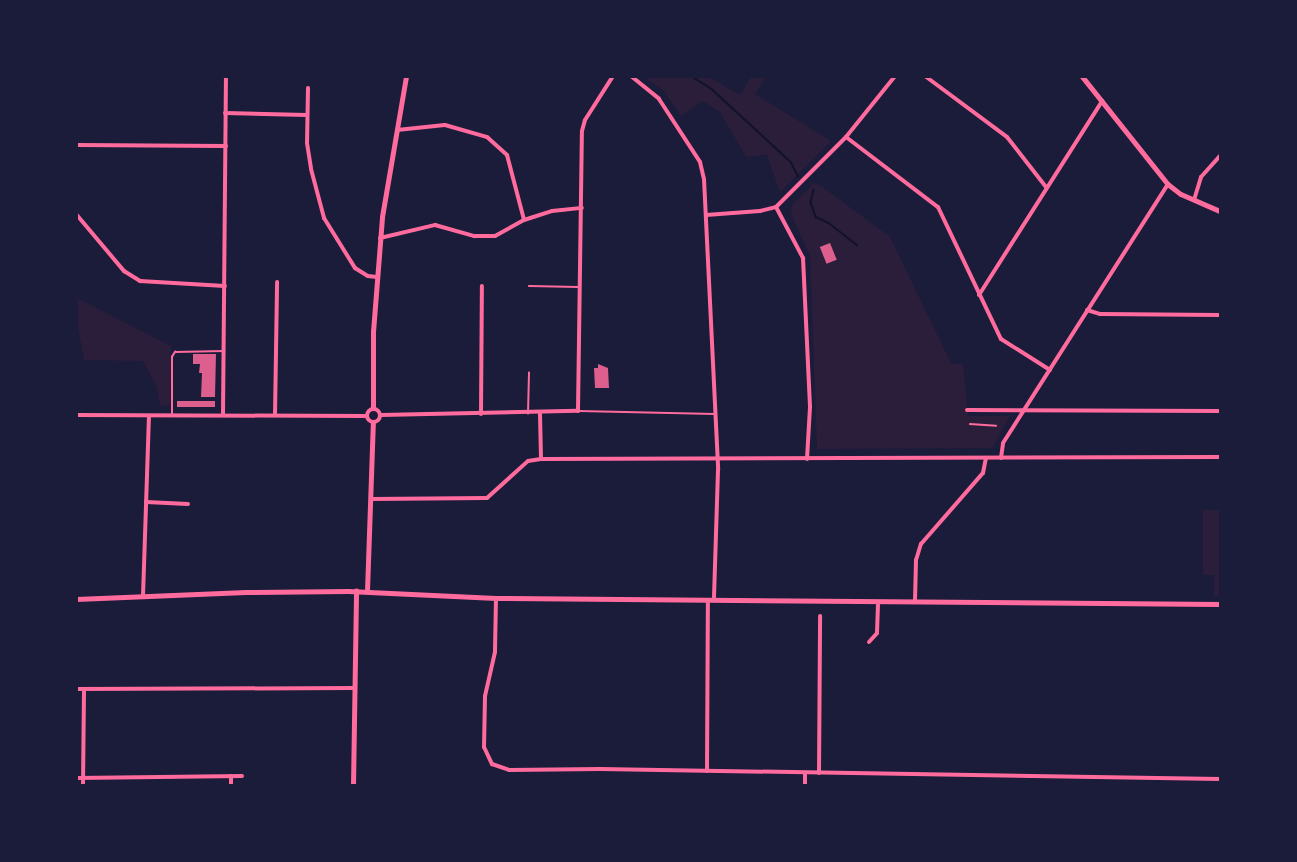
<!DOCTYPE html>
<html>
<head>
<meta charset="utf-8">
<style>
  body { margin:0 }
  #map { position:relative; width:1297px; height:862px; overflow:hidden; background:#1b1b3a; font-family:Jost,sans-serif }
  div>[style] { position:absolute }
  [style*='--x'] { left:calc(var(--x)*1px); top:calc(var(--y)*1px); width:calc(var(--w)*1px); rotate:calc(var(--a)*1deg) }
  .green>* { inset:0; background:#2a1e3b }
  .stream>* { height:1.5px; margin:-0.75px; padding:0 0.75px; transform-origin:0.75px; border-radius:0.75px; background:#12122b }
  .building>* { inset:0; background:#dd5f8e; transform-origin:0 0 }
  .path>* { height:1.5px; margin:-0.75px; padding:0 0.75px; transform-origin:0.75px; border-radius:0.75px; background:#ff6b9d }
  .service>* { height:1.5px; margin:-0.75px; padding:0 0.75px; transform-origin:0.75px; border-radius:0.75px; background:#ff6b9d }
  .minor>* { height:4px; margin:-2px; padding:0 2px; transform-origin:2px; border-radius:2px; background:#ff6b9d }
  .tertiary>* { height:4.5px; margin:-2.25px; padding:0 2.25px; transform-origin:2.25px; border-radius:2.25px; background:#ff6b9d }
  .tertiary>.ring { margin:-2.25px; padding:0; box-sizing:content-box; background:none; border:4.5px solid #ff6b9d; border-radius:50% }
  .secondary>* { height:5px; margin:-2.5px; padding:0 2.5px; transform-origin:2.5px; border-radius:2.5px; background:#ff6b9d }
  span { translate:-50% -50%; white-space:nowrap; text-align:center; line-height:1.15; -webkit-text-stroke:6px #1b1b3a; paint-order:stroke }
  .frame { position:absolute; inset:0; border:78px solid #1b1b3a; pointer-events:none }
</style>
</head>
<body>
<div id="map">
  <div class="green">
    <div style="clip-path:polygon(644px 77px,709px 77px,740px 95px,751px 77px,766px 77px,755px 94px,831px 141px,780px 192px,767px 155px,746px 157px,720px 112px,703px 101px,681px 116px,664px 91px)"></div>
    <div style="clip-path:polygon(813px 184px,820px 185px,890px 237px,951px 363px,963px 364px,968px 416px,1010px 416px,992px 448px,817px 449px,810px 256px,791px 214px,792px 205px)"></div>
    <div style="clip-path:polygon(77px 298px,171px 346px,170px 405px,160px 406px,157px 387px,143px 361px,84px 360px,77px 321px)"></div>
    <div style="clip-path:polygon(1203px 510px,1220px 510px,1220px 596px,1214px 596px,1214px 575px,1203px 575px)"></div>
  </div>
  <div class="stream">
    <div style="--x:691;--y:76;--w:26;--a:32"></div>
    <div style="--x:713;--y:90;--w:106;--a:42.7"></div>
    <div style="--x:791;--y:162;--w:16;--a:63"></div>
    <div style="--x:814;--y:190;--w:13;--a:103"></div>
    <div style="--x:811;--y:203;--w:15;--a:70"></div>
    <div style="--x:816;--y:217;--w:14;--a:25"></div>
    <div style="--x:829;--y:223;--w:36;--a:38"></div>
  </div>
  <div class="building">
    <div style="left:830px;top:243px;width:18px;height:11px;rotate:68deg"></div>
    <div style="clip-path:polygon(193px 354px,216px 354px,215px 397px,201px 397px,202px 373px,199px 373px,200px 364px,193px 364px)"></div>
    <div style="clip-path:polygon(598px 364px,608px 368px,609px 388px,595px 388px,594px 368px,598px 368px)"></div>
    <div style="left:177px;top:401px;width:38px;height:6px"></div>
  </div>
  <div class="path">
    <div style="--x:970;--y:424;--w:26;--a:4"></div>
  </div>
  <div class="service">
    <div style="--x:529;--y:286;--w:49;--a:1.2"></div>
    <div style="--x:579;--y:411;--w:136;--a:1.3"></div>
    <div style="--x:172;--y:414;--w:57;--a:-90"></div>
    <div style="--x:172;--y:357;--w:6;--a:-59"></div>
    <div style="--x:175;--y:352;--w:49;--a:-1.2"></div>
    <div style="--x:528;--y:414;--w:41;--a:-88.6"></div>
  </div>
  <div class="minor">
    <div style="--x:631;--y:76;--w:36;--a:39"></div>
    <div style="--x:659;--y:99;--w:75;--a:56.9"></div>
    <div style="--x:700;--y:162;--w:17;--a:77"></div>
    <div style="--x:704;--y:179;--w:291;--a:87.2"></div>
    <div style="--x:718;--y:470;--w:130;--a:91.8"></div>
    <div style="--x:925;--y:76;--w:102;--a:36.6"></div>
    <div style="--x:1007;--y:137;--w:63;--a:52"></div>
    <div style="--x:308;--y:88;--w:55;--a:91"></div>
    <div style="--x:307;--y:143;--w:26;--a:81"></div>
    <div style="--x:311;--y:169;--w:51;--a:75.1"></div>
    <div style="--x:324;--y:218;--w:59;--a:58.2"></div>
    <div style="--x:355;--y:268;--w:15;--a:32"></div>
    <div style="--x:368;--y:276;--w:9;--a:6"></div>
    <div style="--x:225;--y:113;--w:82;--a:1.4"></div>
    <div style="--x:397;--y:130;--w:48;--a:-5.9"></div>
    <div style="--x:445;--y:125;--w:44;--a:15.9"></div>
    <div style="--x:487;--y:137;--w:27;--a:42"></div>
    <div style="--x:507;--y:155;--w:67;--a:75.3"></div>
    <div style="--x:846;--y:137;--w:116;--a:37.3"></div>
    <div style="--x:938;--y:207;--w:146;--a:64.5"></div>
    <div style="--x:1001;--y:339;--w:58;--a:32.3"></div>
    <div style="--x:76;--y:145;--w:150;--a:0.4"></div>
    <div style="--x:1194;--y:200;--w:24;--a:-73"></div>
    <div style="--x:1201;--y:177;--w:28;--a:-48"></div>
    <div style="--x:776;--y:207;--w:58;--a:62.1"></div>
    <div style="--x:803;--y:258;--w:149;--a:87.3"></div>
    <div style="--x:810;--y:407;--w:52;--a:93.3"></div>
    <div style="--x:76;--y:214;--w:75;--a:49.9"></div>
    <div style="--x:124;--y:271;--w:19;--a:32"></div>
    <div style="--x:140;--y:281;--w:85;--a:3.4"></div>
    <div style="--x:706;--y:215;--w:54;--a:-4.2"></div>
    <div style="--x:760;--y:211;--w:16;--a:-14"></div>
    <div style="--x:776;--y:207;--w:99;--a:-45"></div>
    <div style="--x:846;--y:137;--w:78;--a:-51.2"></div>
    <div style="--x:380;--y:238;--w:57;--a:-13.3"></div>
    <div style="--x:435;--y:225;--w:41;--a:15.8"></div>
    <div style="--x:474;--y:236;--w:21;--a:0"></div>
    <div style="--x:495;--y:236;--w:33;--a:-29"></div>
    <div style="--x:524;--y:220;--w:29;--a:-18"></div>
    <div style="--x:552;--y:211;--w:30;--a:-6"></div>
    <div style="--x:979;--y:295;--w:230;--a:-57.6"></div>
    <div style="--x:1087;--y:310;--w:14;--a:17"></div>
    <div style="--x:1100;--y:314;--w:120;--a:0.5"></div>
    <div style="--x:967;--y:410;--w:253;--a:0.2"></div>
    <div style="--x:481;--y:414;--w:128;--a:-89.6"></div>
    <div style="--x:540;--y:414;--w:45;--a:88.7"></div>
    <div style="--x:76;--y:415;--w:291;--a:0.2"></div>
    <div style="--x:223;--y:415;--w:339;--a:-89.5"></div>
    <div style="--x:275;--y:415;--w:133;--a:-89.1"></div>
    <div style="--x:381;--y:415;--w:197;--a:-1.2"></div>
    <div style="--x:578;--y:411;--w:280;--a:-89.2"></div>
    <div style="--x:582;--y:131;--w:11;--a:-75"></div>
    <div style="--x:585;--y:120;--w:52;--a:-57.5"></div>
    <div style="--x:1001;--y:458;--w:15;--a:-82"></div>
    <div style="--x:1003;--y:443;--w:307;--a:-57.5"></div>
    <div style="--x:371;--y:499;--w:116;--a:-0.5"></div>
    <div style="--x:487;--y:498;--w:55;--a:-42.1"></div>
    <div style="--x:528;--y:461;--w:13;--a:-9"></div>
    <div style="--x:541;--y:459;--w:679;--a:-0.17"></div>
    <div style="--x:146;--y:502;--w:42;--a:2.7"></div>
    <div style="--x:143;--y:596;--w:180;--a:-88.1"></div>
    <div style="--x:496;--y:598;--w:54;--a:91.1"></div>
    <div style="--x:495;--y:652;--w:45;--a:102.8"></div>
    <div style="--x:485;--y:696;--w:51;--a:91.1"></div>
    <div style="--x:484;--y:747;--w:19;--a:65"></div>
    <div style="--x:492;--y:764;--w:18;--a:19"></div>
    <div style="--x:509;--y:770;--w:91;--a:-0.6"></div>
    <div style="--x:600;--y:769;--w:620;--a:0.92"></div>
    <div style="--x:915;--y:601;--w:41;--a:-88.6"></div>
    <div style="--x:916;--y:560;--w:17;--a:-73"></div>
    <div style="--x:921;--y:544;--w:94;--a:-48.9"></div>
    <div style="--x:983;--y:473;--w:15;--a:-79"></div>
    <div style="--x:869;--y:642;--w:12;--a:-48"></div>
    <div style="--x:877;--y:633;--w:31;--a:-88"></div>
    <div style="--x:76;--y:689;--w:279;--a:-0.2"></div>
    <div style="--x:707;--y:771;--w:170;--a:-89.7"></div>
    <div style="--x:819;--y:773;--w:157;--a:-89.6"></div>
    <div style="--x:76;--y:778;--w:166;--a:-0.7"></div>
    <div style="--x:83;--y:786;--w:97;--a:-89.4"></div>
    <div style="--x:231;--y:786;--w:10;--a:-90"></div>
    <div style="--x:805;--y:786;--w:13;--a:-90"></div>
  </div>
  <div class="tertiary">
    <div style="--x:1082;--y:76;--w:138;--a:51.5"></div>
    <div style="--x:1168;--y:184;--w:16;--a:38"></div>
    <div style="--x:1181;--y:194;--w:43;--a:23.6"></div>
    <div style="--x:373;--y:408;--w:76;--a:-90"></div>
    <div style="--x:373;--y:332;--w:115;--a:-85.5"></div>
    <div style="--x:382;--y:217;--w:143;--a:-80.3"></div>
    <div class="ring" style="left:367px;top:409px;width:9.5px;height:9.5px"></div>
    <div style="--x:367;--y:591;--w:168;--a:-88"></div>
    <div style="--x:353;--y:786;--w:195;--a:-89.1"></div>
  </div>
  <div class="secondary">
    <div style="--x:76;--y:599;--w:170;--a:-2.4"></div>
    <div style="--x:246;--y:592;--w:102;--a:-0.6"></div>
    <div style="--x:348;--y:591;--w:148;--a:2.7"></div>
    <div style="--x:496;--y:598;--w:724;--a:0.47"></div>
  </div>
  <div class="frame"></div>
</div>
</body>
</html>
